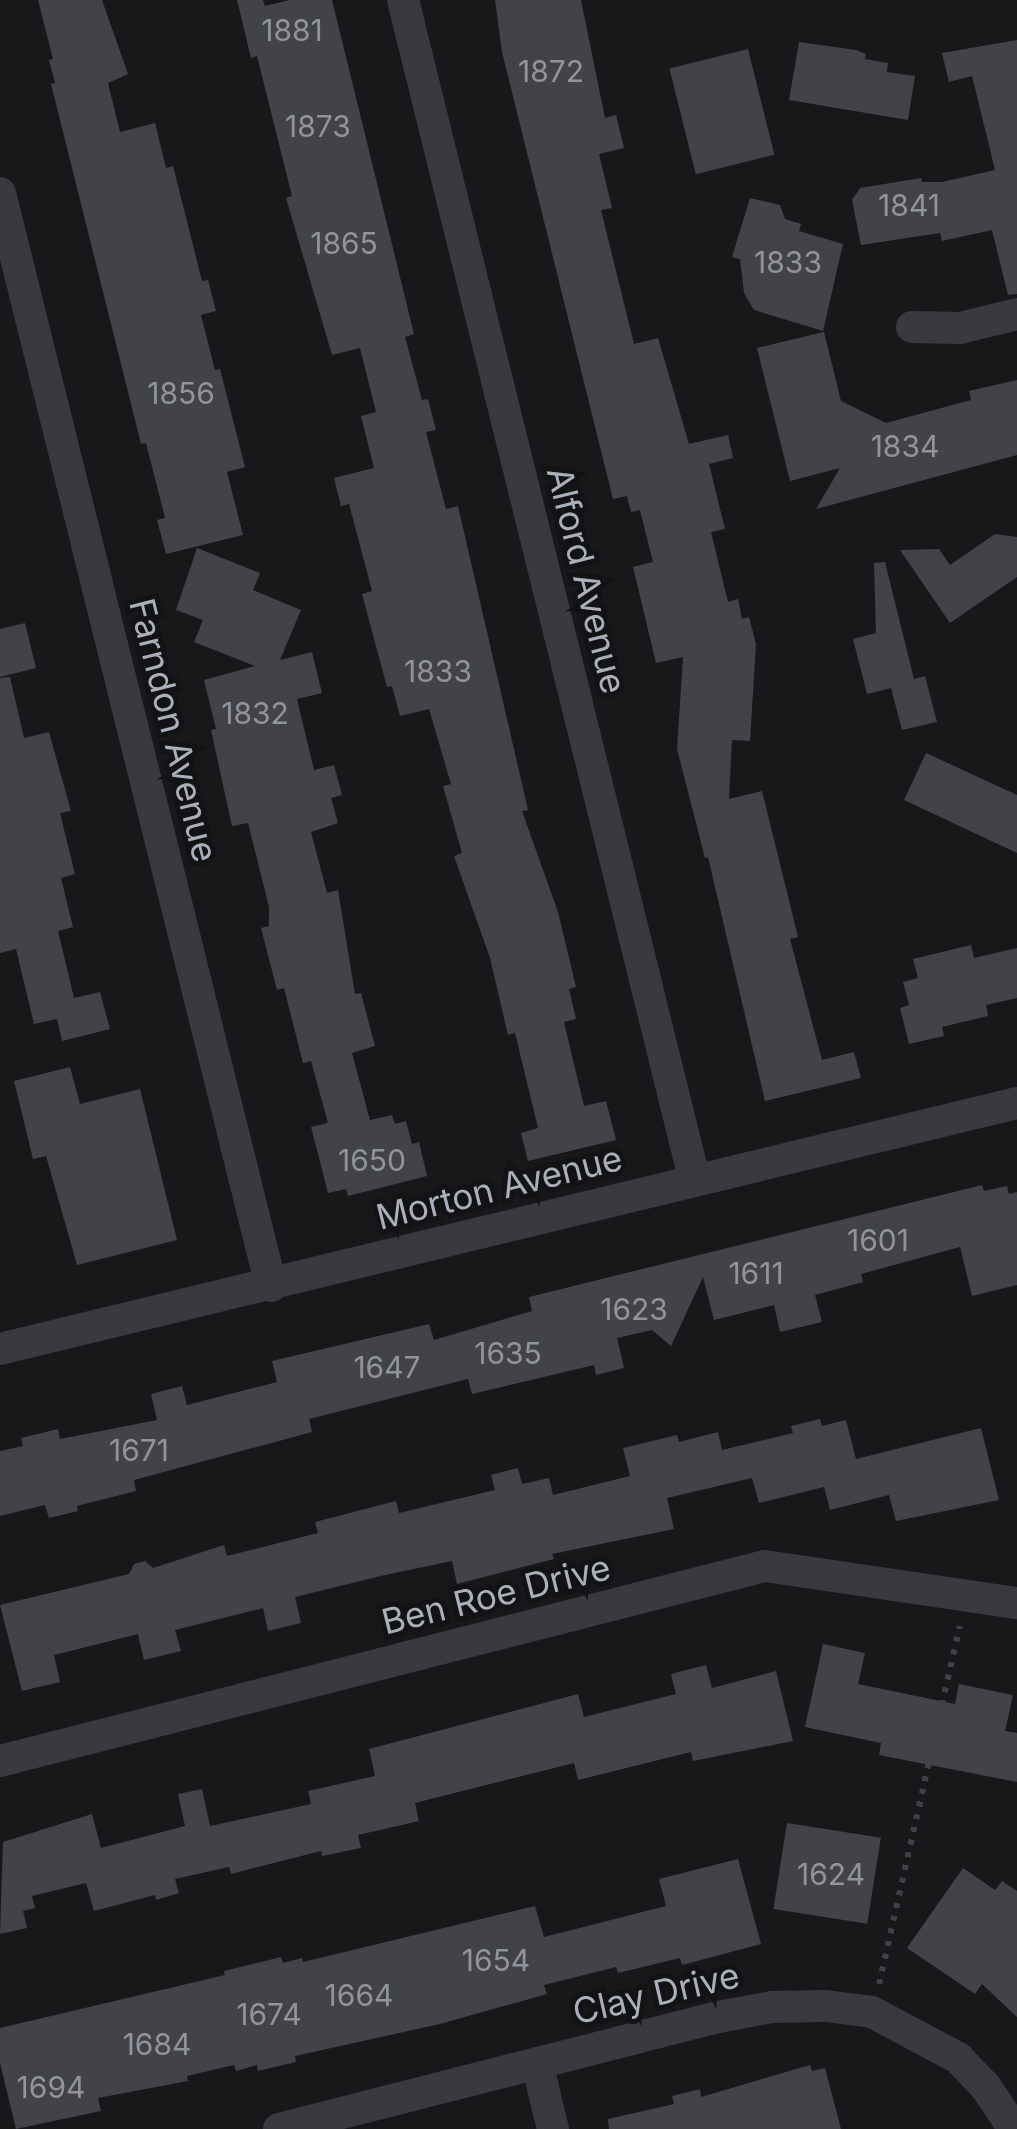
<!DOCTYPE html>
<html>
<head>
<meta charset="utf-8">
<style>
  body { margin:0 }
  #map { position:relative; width:1017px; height:2129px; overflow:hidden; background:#18181a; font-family:Inter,sans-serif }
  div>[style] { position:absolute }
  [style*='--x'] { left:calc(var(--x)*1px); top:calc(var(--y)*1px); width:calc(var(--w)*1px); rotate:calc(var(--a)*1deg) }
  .building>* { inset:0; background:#424347; transform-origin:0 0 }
  .path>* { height:6px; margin-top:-3px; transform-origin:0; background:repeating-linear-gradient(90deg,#3f4146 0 5px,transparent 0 13px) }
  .minor>* { height:32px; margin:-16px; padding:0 16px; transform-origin:16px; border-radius:16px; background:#393a3f }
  span { translate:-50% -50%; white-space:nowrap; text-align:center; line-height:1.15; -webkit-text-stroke:10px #131315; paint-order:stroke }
  .number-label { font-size:30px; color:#90959d }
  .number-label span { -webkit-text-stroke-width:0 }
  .street-label { font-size:35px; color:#aab0ba }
</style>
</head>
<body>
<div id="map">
  <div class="building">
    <div style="clip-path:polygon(38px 0,102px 0,128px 74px,108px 83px,120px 132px,155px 123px,166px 168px,173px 166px,202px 281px,208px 280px,216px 311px,201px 315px,215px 370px,220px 369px,245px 467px,227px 472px,243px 535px,166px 554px,157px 520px,165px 518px,146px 443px,141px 444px,51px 84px,55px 83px,49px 60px,53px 59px)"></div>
    <div style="clip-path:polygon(237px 0,263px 0,265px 6px,290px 0,332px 0,414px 334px,405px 337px,422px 400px,428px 399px,436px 430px,426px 432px,446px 509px,458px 506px,528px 810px,522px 811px,558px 912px,576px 987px,569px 989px,576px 1019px,564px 1022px,584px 1106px,606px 1101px,616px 1140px,528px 1161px,521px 1133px,538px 1128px,515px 1033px,508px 1035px,490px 958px,454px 856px,462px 853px,443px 786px,451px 784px,429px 709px,400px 716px,392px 686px,387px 687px,362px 594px,372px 591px,349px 504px,341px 506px,334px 478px,374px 468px,361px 416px,376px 412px,360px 348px,332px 355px,286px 198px,292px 196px,257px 56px,251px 58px)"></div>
    <div style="clip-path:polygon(495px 0,581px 0,605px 118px,616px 115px,624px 148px,599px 154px,612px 208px,601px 210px,634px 344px,658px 338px,689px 444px,728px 435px,733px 458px,709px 464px,725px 529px,711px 532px,728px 602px,738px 599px,742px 619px,749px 617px,756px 644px,750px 741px,732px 740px,729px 799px,762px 791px,798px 937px,790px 939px,822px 1060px,854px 1052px,861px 1078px,765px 1101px,708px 857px,705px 858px,677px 749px,683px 657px,656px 663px,633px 567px,653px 562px,640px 510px,631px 512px,627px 496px,613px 499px,502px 52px)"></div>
    <div style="clip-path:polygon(1017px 40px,1017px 294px,1008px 295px,992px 230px,942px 241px,940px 233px,861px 245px,852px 200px,860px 188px,921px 178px,922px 182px,942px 182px,995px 170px,972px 76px,949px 82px,942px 53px)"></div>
    <div style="clip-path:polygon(799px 42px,856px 50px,866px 54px,865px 59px,888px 63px,887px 72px,915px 76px,908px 120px,789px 100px)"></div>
    <div style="left:748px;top:49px;width:109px;height:81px;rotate:76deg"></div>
    <div style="clip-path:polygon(750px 198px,780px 205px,785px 219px,801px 224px,799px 231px,843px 244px,823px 331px,754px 310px,744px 293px,740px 259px,732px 257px)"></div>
    <div style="clip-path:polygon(824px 332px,841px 401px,886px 423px,971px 400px,969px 391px,1017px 380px,1017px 455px,816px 509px,840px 468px,790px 481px,757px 348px)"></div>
    <div style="clip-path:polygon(995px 534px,1017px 537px,1017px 577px,950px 623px,900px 550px,939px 549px,950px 565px)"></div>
    <div style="clip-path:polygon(197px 548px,260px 573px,253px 590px,301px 610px,280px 660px,312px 652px,322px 693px,297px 699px,314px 770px,334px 765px,342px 795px,331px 798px,338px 823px,311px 832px,327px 893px,338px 890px,355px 994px,361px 993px,375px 1046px,352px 1053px,370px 1120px,392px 1115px,395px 1124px,406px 1121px,412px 1144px,419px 1142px,427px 1176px,348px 1196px,346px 1189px,328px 1193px,311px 1127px,328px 1123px,311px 1061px,303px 1063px,284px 988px,277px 990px,261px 928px,269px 926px,269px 907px,248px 823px,232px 826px,211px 730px,216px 729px,204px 680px,255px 666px,194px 642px,203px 620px,176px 610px)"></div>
    <div style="clip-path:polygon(885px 562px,914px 679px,925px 676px,937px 722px,902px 730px,891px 688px,867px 694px,853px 639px,876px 633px,874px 563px)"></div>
    <div style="clip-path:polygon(25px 623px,36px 668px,0 677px,0 629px)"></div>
    <div style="clip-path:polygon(10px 677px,24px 738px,49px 732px,71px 811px,60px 813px,75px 874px,61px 878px,73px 927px,58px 931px,74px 998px,100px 992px,110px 1029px,62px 1041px,57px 1019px,34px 1024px,16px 949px,0 953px,0 678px)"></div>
    <div style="clip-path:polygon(926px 753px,1017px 795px,1017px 853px,904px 800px)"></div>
    <div style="clip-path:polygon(971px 945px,974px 958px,1017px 948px,1017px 998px,986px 1005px,988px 1016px,942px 1027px,944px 1036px,909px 1044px,900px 1008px,909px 1005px,903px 982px,918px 978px,913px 959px)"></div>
    <div style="clip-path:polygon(70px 1067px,80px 1104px,140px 1089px,177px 1240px,77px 1265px,46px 1156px,33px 1159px,14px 1081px)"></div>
    <div style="clip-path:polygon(982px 1185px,984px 1191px,1007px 1186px,1009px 1194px,1017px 1192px,1017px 1285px,972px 1296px,960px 1247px,861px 1274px,863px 1282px,815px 1295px,822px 1322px,780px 1332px,774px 1305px,714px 1320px,703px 1277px,671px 1346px,652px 1330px,617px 1338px,624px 1368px,596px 1375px,594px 1365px,472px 1394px,468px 1379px,309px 1419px,312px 1432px,134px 1480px,136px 1491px,77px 1506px,78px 1511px,49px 1518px,45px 1505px,0 1516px,0 1451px,23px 1446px,21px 1438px,58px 1429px,60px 1439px,157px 1420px,151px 1394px,182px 1386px,187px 1405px,277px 1382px,272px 1361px,429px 1324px,434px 1340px,532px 1311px,529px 1297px)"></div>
    <div style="clip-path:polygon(820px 1419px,822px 1426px,846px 1420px,856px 1459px,981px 1428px,999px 1500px,896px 1521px,889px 1495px,830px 1510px,824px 1487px,759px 1503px,752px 1478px,667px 1498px,674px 1529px,552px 1554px,554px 1559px,457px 1584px,452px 1561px,385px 1575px,295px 1597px,301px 1623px,268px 1631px,263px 1608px,175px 1630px,181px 1651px,144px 1660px,138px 1634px,54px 1655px,60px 1682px,22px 1691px,0 1605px,129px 1574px,134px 1564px,145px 1561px,153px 1568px,224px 1545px,227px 1556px,318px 1533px,315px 1522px,396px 1501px,399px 1513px,495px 1490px,491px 1475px,518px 1468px,522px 1484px,549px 1478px,553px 1495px,630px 1476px,623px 1448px,677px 1435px,679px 1442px,718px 1432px,722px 1450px,793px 1433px,791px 1426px)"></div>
    <div style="clip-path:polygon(823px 1644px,865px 1653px,858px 1684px,955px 1704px,959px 1684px,1013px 1695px,1005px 1731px,1017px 1733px,1017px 1782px,879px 1755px,881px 1743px,805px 1727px)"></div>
    <div style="clip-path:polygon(706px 1665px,712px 1688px,776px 1671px,793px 1741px,693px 1761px,691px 1752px,578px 1780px,574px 1763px,415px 1803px,419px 1821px,358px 1835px,361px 1848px,322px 1856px,321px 1851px,231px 1874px,229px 1867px,175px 1879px,179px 1893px,156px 1900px,155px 1895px,94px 1911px,86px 1883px,32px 1896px,35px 1908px,23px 1911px,27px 1928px,0 1934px,3px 1842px,92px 1814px,101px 1848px,185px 1826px,178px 1794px,202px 1789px,210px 1826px,311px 1804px,308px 1791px,375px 1776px,369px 1749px,578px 1694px,584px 1717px,676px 1694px,671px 1674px)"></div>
    <div style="left:787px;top:1823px;width:95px;height:87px;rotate:9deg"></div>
    <div style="clip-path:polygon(738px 1859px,761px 1944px,682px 1965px,680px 1958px,618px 1973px,616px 1967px,544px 1985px,547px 1994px,440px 2024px,295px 2056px,296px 2062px,258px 2071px,257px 2065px,236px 2071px,234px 2065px,187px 2076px,188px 2081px,98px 2098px,101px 2111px,16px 2129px,0 2063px,0 2028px,225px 1975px,224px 1971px,281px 1957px,283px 1963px,302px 1958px,303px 1962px,535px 1906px,544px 1937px,666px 1906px,659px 1879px)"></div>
    <div style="clip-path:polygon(963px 1868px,995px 1890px,1002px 1881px,1017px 1891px,1017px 2017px,982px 1984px,975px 1994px,907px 1948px)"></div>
    <div style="clip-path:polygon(810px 2065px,812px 2071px,825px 2068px,841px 2129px,609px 2129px,608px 2119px,674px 2104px,672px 2096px,700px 2089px,701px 2097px)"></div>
  </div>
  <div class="path">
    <div style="--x:879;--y:1984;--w:367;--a:-77.3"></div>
  </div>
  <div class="minor">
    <div style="--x:403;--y:0;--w:1213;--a:76.12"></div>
    <div style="--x:0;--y:193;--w:1126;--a:76.07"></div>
    <div style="--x:912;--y:327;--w:48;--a:1.2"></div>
    <div style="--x:960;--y:328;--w:59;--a:-13.8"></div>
    <div style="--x:0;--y:1349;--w:1046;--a:-13.6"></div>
    <div style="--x:0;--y:1761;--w:789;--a:-14.3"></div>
    <div style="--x:765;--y:1566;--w:255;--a:8.4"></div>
    <div style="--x:537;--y:2063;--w:68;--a:76.4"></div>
    <div style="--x:279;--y:2129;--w:453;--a:-14.3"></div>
    <div style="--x:718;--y:2017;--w:55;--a:-10.5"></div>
    <div style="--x:772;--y:2007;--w:54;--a:-1.1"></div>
    <div style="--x:826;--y:2006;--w:46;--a:7.4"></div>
    <div style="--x:872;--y:2012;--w:98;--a:28.1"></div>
    <div style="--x:958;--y:2058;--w:39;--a:46"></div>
    <div style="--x:985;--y:2086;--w:52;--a:56"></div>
  </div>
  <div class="number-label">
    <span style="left:292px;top:30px">1881</span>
    <span style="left:551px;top:71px">1872</span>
    <span style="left:318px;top:126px">1873</span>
    <span style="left:909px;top:205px">1841</span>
    <span style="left:344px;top:243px">1865</span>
    <span style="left:788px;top:262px">1833</span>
    <span style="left:181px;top:393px">1856</span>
    <span style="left:905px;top:446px">1834</span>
    <span style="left:438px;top:671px">1833</span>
    <span style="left:255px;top:713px">1832</span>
    <span style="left:372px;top:1160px">1650</span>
    <span style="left:878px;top:1240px">1601</span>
    <span style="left:756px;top:1273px">1611</span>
    <span style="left:634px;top:1309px">1623</span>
    <span style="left:508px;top:1353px">1635</span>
    <span style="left:387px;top:1367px">1647</span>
    <span style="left:139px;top:1450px">1671</span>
    <span style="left:831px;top:1874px">1624</span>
    <span style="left:496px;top:1960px">1654</span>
    <span style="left:359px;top:1995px">1664</span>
    <span style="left:269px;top:2014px">1674</span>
    <span style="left:157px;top:2044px">1684</span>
    <span style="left:51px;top:2087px">1694</span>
  </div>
  <div class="street-label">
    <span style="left:587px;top:580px;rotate:76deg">Alford Avenue</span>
    <span style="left:174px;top:730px;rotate:76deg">Farndon Avenue</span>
    <span style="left:499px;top:1187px;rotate:-14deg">Morton Avenue</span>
    <span style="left:496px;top:1594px;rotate:-14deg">Ben Roe Drive</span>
    <span style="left:656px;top:1993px;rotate:-13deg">Clay Drive</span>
  </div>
</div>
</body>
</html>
